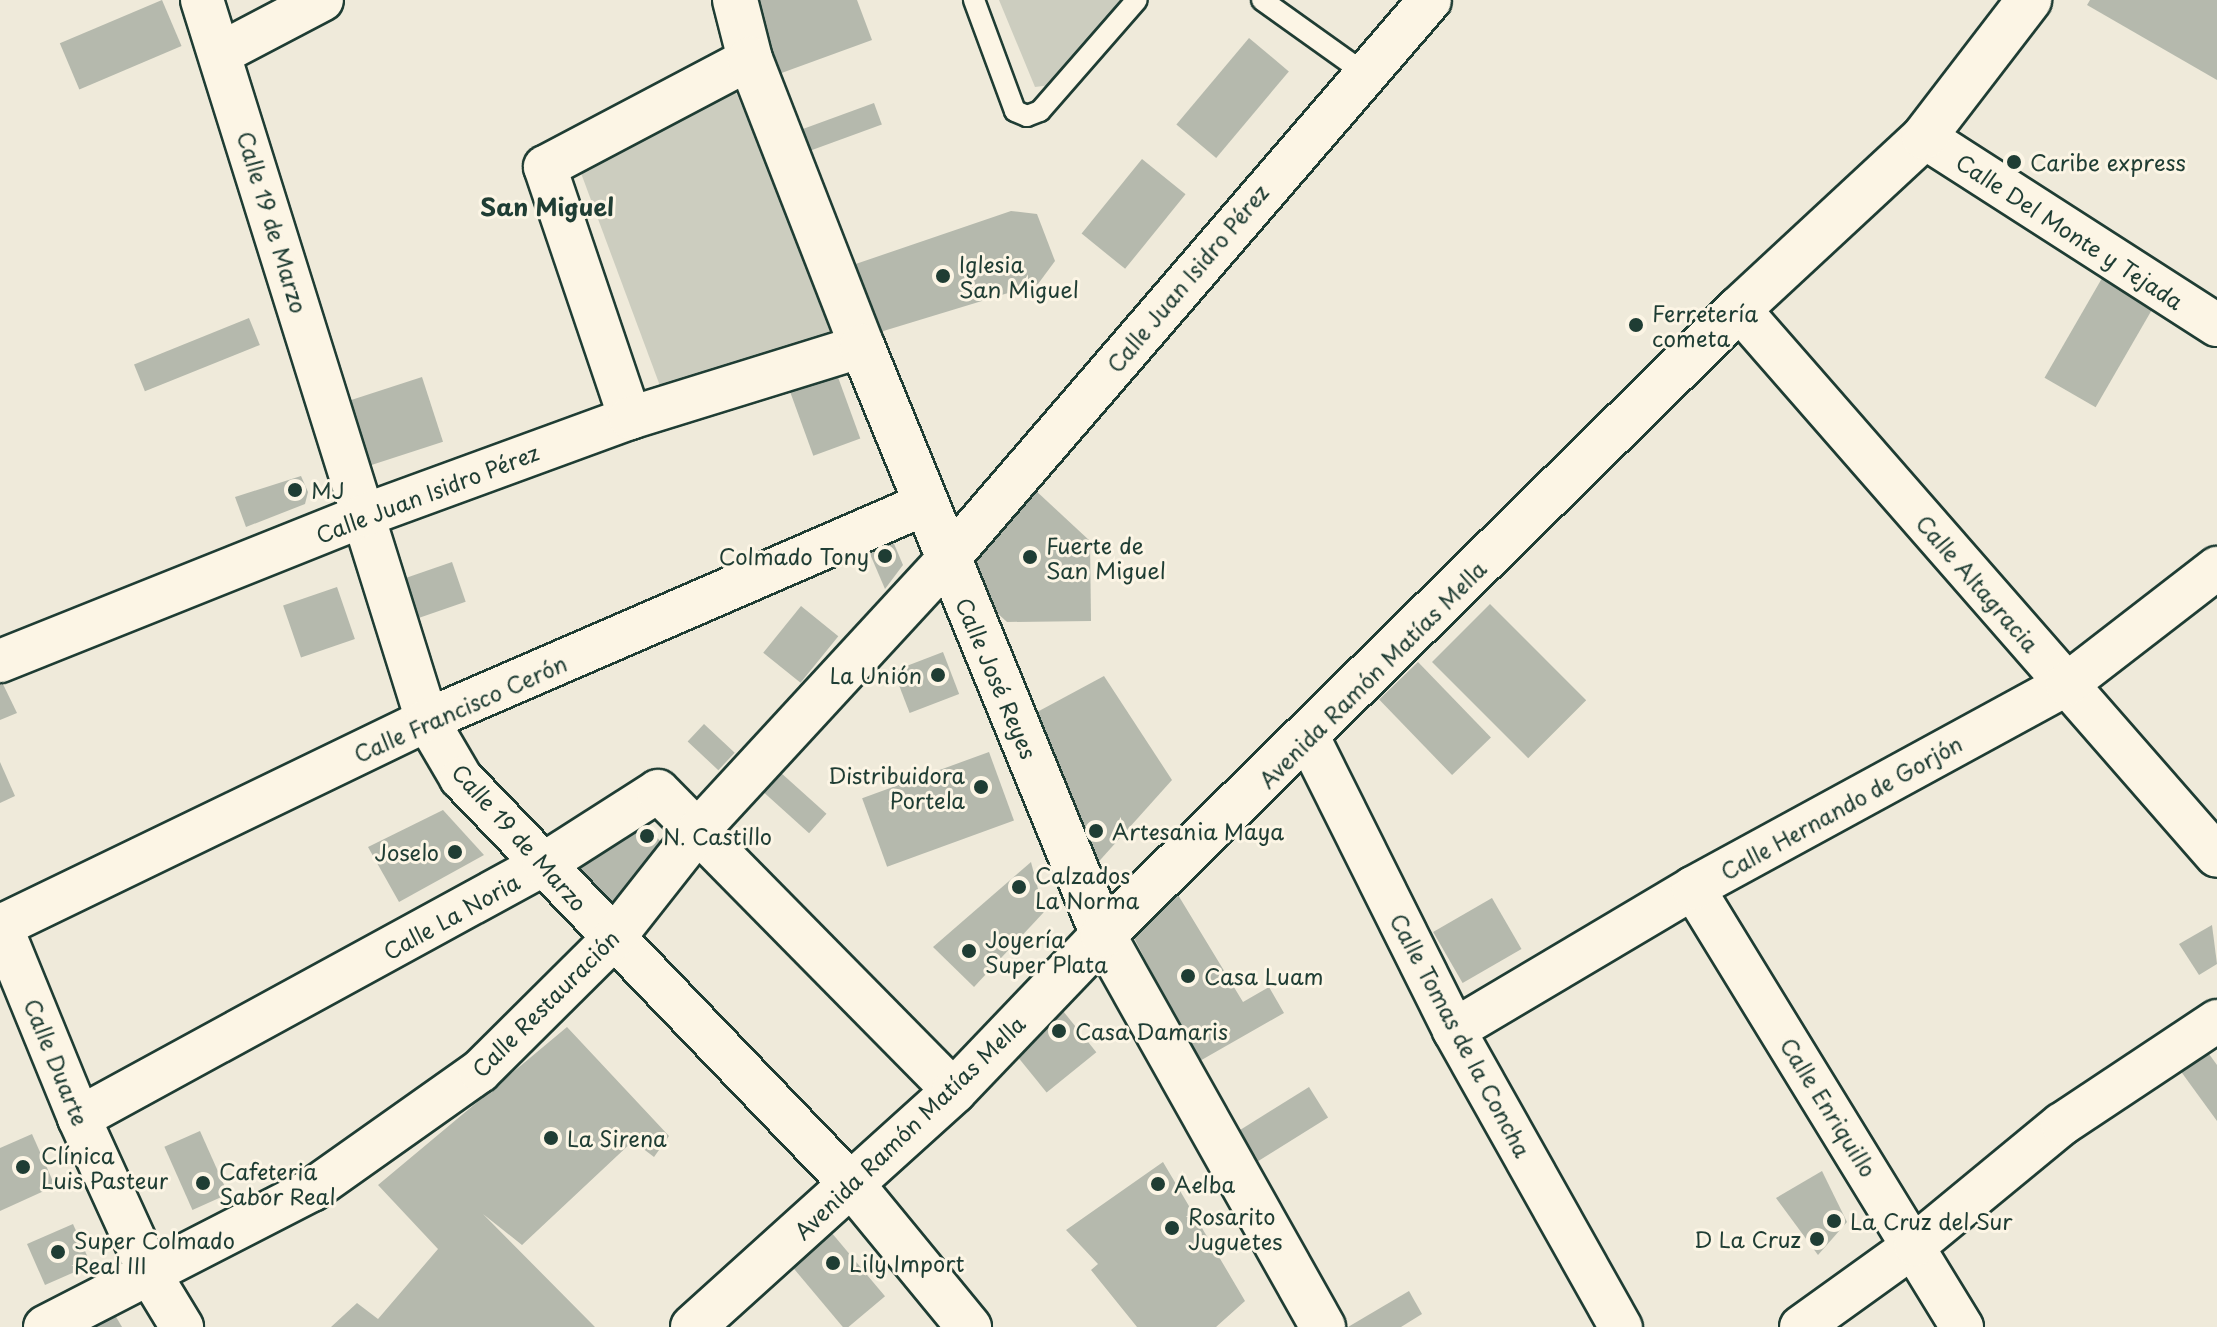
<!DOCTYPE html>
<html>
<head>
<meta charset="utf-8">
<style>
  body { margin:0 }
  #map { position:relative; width:2217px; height:1327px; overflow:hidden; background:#efeada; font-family:"Playpen Sans",sans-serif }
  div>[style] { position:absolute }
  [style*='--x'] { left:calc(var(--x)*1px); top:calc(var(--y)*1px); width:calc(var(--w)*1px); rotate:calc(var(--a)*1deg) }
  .green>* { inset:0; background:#cccdbf }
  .building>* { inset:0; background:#b5b9ad; transform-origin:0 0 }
  .roads { filter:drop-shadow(2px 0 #1f3d34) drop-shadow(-2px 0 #1f3d34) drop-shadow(0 2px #1f3d34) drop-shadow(0 -2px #1f3d34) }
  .lane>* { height:20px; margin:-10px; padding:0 10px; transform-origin:10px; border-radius:10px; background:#fcf5e5 }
  .street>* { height:42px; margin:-21px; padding:0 21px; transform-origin:21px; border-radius:21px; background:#fcf5e5 }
  .secondary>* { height:44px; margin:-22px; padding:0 22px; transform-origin:22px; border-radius:22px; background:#fcf5e5 }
  .dots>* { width:22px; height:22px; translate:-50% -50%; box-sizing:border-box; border:4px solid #fcf5e5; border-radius:50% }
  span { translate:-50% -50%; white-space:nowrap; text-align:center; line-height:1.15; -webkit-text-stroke:6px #fcf5e5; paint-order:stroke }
  .poi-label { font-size:22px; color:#1f3d34 }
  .left { translate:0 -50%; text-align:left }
  .right { translate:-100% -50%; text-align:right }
  .street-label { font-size:22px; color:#1f3d34 }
  .neighbourhood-label { font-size:24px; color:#1f3d34; font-weight:700 }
</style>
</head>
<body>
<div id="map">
  <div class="green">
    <div style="clip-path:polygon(999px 0,1128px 0,1051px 85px,1035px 87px)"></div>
    <div style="clip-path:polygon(735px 90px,841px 337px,663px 394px,578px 165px)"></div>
  </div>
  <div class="building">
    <div style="left:162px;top:0;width:50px;height:111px;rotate:67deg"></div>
    <div style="clip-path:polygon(748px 0,857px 0,872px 40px,776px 75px)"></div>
    <div style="clip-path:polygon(2090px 0,2217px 0,2217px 80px,2087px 5px)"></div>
    <div style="left:1249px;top:38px;width:52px;height:113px;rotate:40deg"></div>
    <div style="left:874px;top:103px;width:23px;height:83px;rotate:70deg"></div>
    <div style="left:1142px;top:159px;width:56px;height:96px;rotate:39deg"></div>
    <div style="clip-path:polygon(1011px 211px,1037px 214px,1055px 261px,1038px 284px,867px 336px,841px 269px)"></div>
    <div style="left:2105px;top:273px;width:59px;height:121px;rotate:30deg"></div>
    <div style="left:249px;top:318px;width:29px;height:124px;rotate:68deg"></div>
    <div style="left:835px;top:369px;width:74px;height:50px;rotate:70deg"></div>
    <div style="left:422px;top:377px;width:68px;height:93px;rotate:72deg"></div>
    <div style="clip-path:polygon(301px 476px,308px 492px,305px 504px,246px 527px,235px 497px)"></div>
    <div style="clip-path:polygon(1034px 489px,1090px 541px,1091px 621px,1007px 622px,955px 574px)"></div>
    <div style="clip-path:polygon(892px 539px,903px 565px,885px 589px,867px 547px)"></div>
    <div style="left:452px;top:562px;width:42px;height:62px;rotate:71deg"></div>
    <div style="left:337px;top:587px;width:55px;height:57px;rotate:71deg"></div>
    <div style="left:1490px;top:604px;width:136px;height:82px;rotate:45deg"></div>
    <div style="left:801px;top:606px;width:48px;height:60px;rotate:39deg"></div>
    <div style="left:943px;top:652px;width:45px;height:53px;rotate:69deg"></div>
    <div style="left:1418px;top:662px;width:105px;height:54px;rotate:46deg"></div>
    <div style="clip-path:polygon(1104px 676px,1172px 780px,1093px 868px,1026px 718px)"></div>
    <div style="clip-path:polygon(0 678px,17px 713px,0 720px)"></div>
    <div style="left:704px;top:724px;width:42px;height:24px;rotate:43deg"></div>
    <div style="left:989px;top:752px;width:73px;height:135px;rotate:70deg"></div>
    <div style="clip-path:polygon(0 762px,15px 796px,0 803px)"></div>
    <div style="left:770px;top:763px;width:76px;height:26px;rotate:42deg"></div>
    <div style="clip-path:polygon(443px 810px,484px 855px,399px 902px,368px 847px)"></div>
    <div style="left:634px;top:811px;width:61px;height:86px;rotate:49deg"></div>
    <div style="clip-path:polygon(1031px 862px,1044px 912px,974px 987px,933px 947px)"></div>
    <div style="clip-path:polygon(1172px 885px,1243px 1002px,1269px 987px,1284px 1013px,1198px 1062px,1130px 930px)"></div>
    <div style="left:1492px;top:898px;width:59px;height:68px;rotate:60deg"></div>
    <div style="clip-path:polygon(2212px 925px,2217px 964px,2199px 975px,2179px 944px)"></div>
    <div style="left:1063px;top:1011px;width:53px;height:64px;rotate:51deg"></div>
    <div style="clip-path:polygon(567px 1027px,669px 1136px,654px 1157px,633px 1141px,522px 1245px,483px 1214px,595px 1327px,331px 1327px,357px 1303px,378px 1319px,438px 1249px,378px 1185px)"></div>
    <div style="clip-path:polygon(2201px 1043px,2217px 1065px,2217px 1121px,2174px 1062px)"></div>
    <div style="left:1309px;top:1087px;width:36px;height:86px;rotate:58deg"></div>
    <div style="left:200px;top:1131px;width:69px;height:39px;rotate:66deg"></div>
    <div style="clip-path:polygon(32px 1134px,55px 1186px,0 1211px,0 1148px)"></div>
    <div style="clip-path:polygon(1163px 1162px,1245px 1301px,1216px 1327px,1137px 1327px,1091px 1270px,1098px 1264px,1066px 1230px)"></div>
    <div style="clip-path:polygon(1822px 1171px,1847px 1222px,1818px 1255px,1776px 1198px)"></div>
    <div style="clip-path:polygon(73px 1224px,89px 1260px,86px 1267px,45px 1285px,27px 1244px)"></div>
    <div style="left:831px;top:1232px;width:84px;height:52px;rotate:50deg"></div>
    <div style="clip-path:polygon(1409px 1291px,1422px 1314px,1401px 1327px,1348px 1327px)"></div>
    <div style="clip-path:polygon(112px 1310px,122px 1327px,89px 1327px)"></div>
  </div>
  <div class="roads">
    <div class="lane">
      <div style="--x:974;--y:0;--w:118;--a:69.7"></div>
      <div style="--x:1015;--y:111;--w:13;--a:23"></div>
      <div style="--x:1027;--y:116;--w:14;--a:-21"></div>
      <div style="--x:1040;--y:111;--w:147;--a:-48.9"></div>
      <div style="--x:1262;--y:0;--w:124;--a:35.5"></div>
    </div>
    <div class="street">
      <div style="--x:202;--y:0;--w:754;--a:72.65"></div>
      <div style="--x:427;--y:720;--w:67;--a:59.6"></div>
      <div style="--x:461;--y:778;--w:566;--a:46.15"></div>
      <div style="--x:221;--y:53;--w:114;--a:-27.7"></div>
      <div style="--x:1924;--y:137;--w:348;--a:32.7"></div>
      <div style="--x:1739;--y:309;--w:726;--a:48.85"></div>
      <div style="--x:630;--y:418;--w:265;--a:-108.7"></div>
      <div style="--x:545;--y:167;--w:232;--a:-27.8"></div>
      <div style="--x:0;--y:661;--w:393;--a:-21.8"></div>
      <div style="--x:365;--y:515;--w:282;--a:-20.1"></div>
      <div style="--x:630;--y:418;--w:243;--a:-17.2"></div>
      <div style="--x:1309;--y:739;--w:325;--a:63.5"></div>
      <div style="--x:1454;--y:1030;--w:341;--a:60.7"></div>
      <div style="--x:1693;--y:888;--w:515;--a:58.5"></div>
      <div style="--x:0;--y:924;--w:209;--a:67.8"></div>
      <div style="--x:79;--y:1118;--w:174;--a:65.5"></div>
      <div style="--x:151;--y:1276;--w:60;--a:58.7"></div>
      <div style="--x:1;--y:926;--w:473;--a:-25.8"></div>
      <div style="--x:427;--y:720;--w:543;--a:-23.45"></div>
      <div style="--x:1454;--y:1030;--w:278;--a:-30.7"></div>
      <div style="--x:1693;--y:888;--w:426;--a:-28.6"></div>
      <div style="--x:2067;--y:684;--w:190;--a:-37.7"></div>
      <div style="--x:79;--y:1118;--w:530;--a:-28.64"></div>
      <div style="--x:544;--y:864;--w:135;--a:-32.6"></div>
      <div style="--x:658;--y:791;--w:421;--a:45.4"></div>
      <div style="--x:45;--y:1327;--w:300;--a:-27.2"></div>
      <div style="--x:312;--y:1190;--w:206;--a:-35.3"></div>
      <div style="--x:480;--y:1071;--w:186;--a:-44.8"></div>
      <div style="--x:612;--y:940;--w:142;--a:-51.8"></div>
      <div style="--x:700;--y:828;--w:366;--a:-47.3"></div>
      <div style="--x:948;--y:559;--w:738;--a:-49.23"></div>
      <div style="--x:1801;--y:1327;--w:140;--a:-35.7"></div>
      <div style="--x:1915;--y:1245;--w:190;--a:-39.5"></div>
      <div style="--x:2062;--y:1124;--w:186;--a:-33.6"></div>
    </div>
    <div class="secondary">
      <div style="--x:735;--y:0;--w:61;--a:75.7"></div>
      <div style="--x:750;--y:59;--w:308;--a:68.7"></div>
      <div style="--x:862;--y:346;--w:636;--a:67.75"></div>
      <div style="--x:1103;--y:935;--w:450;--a:60.7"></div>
      <div style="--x:853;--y:1186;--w:183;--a:50.6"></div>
      <div style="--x:693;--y:1327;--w:352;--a:-42.1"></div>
      <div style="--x:954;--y:1091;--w:216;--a:-46.3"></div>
      <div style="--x:1103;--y:935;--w:892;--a:-44.55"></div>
      <div style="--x:1739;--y:309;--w:253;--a:-42.9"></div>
      <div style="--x:1924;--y:137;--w:173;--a:-52.5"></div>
    </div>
  </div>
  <div class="dots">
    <div style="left:2014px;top:162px;background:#1f3d34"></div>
    <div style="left:943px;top:276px;background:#1f3d34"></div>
    <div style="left:1636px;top:325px;background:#1f3d34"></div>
    <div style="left:295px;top:490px;background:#1f3d34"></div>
    <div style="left:885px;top:556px;background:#1f3d34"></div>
    <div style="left:1030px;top:557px;background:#1f3d34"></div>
    <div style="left:938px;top:675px;background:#1f3d34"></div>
    <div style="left:981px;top:787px;background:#1f3d34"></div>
    <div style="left:1096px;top:831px;background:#1f3d34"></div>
    <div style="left:647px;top:836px;background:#1f3d34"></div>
    <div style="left:455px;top:852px;background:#1f3d34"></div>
    <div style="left:1019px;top:887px;background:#1f3d34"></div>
    <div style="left:969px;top:951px;background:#1f3d34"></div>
    <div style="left:1188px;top:976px;background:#1f3d34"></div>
    <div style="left:1059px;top:1031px;background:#1f3d34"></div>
    <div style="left:551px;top:1138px;background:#1f3d34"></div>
    <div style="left:23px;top:1167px;background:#1f3d34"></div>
    <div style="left:203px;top:1183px;background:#1f3d34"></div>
    <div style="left:1158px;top:1184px;background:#1f3d34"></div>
    <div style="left:1834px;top:1221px;background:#1f3d34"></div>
    <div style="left:1172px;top:1228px;background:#1f3d34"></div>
    <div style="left:1817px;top:1239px;background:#1f3d34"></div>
    <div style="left:58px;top:1252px;background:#1f3d34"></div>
    <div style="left:833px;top:1263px;background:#1f3d34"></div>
  </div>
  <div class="poi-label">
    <span class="left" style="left:2030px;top:162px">Caribe express</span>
    <span class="left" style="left:959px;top:276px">Iglesia<br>San Miguel</span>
    <span class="left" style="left:1652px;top:325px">Ferretería<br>cometa</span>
    <span class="left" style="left:311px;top:490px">MJ</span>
    <span class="left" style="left:1046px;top:557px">Fuerte de<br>San Miguel</span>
    <span class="right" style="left:869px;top:556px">Colmado Tony</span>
    <span class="right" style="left:922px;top:675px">La Unión</span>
    <span class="right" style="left:965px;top:787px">Distribuidora<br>Portela</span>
    <span class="left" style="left:1112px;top:831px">Artesania Maya</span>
    <span class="left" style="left:663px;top:836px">N. Castillo</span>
    <span class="right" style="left:439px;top:852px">Joselo</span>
    <span class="left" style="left:1035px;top:887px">Calzados<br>La Norma</span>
    <span class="left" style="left:985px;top:951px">Joyería<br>Super Plata</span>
    <span class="left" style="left:1204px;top:976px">Casa Luam</span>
    <span class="left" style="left:1075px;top:1031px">Casa Damaris</span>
    <span class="left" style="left:567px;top:1138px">La Sirena</span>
    <span class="left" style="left:41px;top:1167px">Clínica<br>Luis Pasteur</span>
    <span class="left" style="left:219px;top:1183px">Cafeteria<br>Sabor Real</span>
    <span class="left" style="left:1174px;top:1184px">Aelba</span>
    <span class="left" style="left:1188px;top:1228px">Rosarito<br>Juguetes</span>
    <span class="left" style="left:1850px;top:1221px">La Cruz del Sur</span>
    <span class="left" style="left:74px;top:1252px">Super Colmado<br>Real III</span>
    <span class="right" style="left:1801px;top:1239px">D La Cruz</span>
    <span class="left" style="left:849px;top:1263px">Lily Import</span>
  </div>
  <div class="street-label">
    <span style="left:273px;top:222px;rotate:73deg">Calle 19 de Marzo</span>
    <span style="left:2070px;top:231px;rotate:33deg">Calle Del Monte y Tejada</span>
    <span style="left:1187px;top:278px;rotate:-50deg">Calle Juan Isidro Pérez</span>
    <span style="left:427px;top:493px;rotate:-21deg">Calle Juan Isidro Pérez</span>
    <span style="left:1978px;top:583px;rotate:49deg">Calle Altagracia</span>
    <span style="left:1372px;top:674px;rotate:-45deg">Avenida Ramón Matías Mella</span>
    <span style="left:997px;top:678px;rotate:67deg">Calle José Reyes</span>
    <span style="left:460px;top:708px;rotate:-24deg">Calle Francisco Cerón</span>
    <span style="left:1841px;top:807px;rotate:-29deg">Calle Hernando de Gorjón</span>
    <span style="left:520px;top:837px;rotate:48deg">Calle 19 de Marzo</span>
    <span style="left:451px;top:916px;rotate:-29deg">Calle La Noria</span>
    <span style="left:545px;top:1003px;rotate:-45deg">Calle Restauración</span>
    <span style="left:1461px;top:1035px;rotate:62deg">Calle Tomas de la Concha</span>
    <span style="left:57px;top:1062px;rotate:68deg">Calle Duarte</span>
    <span style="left:1829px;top:1107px;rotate:58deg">Calle Enriquillo</span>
    <span style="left:909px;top:1127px;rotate:-44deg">Avenida Ramón Matías Mella</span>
  </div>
  <div class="neighbourhood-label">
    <span style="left:547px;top:207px">San Miguel</span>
  </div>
</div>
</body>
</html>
